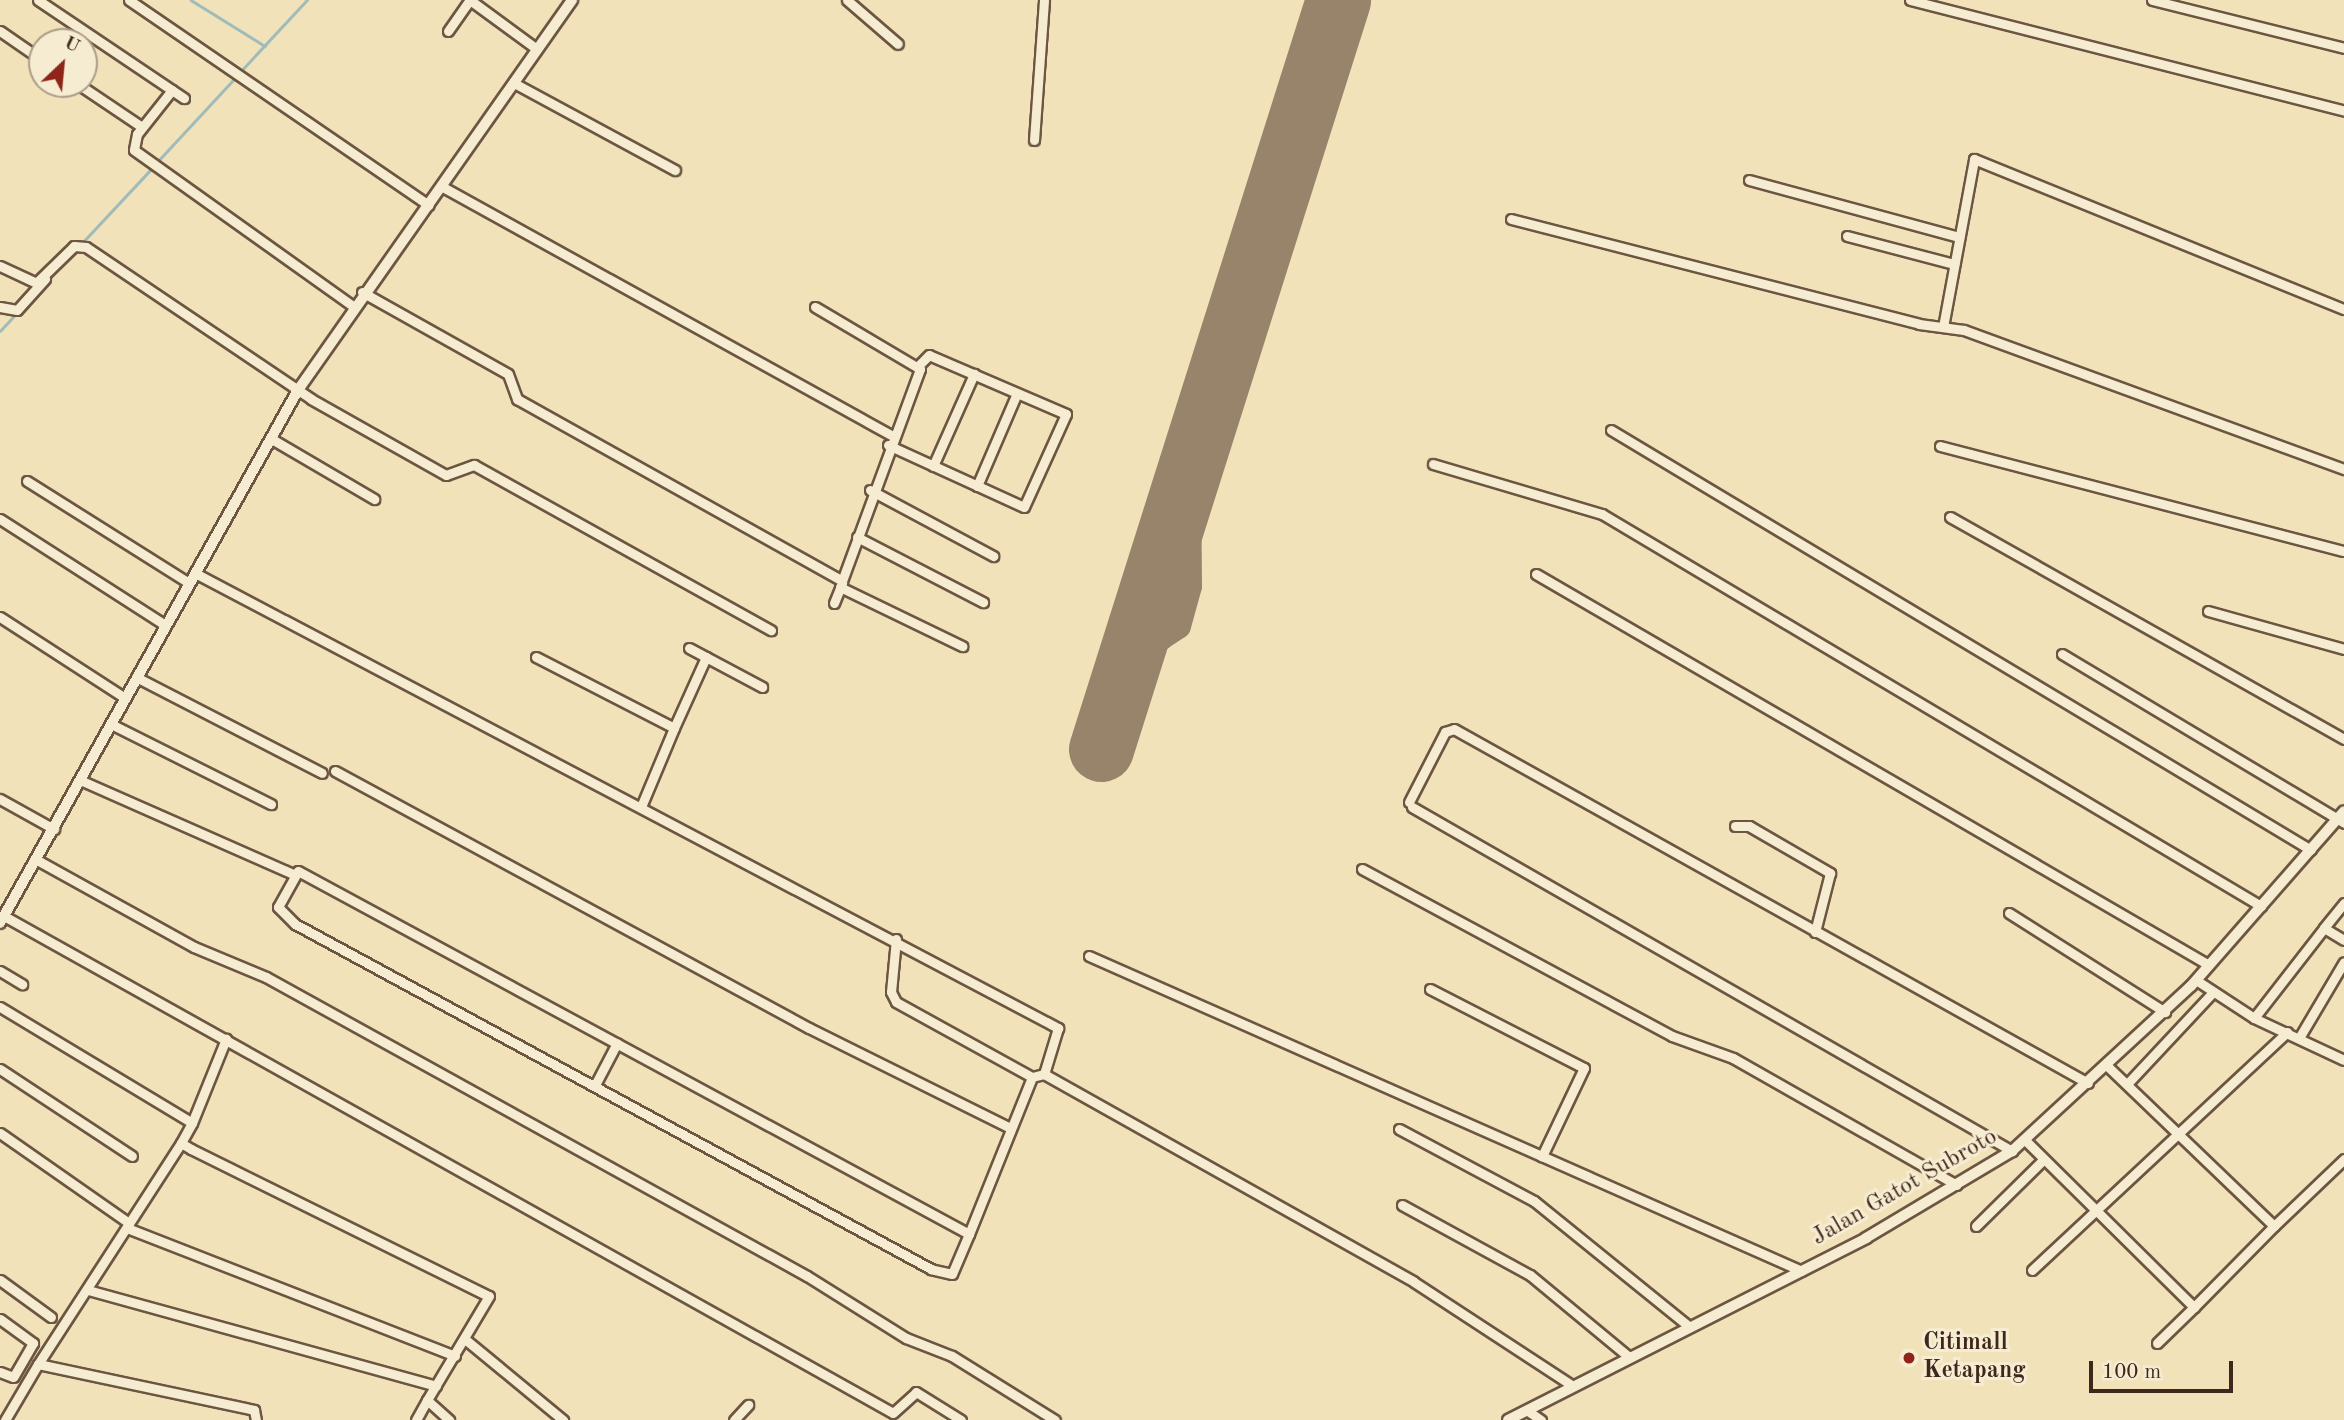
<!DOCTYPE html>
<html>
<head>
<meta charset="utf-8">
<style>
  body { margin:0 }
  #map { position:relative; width:2344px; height:1420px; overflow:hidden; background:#f1e2b9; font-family:"Old Standard TT",serif }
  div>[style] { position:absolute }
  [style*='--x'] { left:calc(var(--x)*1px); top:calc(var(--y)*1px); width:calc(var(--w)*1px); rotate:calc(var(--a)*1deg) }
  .stream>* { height:2.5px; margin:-1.25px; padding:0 1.25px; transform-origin:1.25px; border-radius:1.25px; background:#9fbcba }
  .taxiway>* { height:26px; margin:-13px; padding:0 13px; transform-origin:13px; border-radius:13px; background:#98846a }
  .runway>* { height:65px; margin:-32.5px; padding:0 32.5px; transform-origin:32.5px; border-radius:32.5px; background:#98846a }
  .roads { filter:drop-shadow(2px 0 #6c5642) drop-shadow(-2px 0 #6c5642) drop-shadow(0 2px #6c5642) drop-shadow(0 -2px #6c5642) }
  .minor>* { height:9px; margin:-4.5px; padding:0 4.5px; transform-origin:4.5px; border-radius:4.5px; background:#f6ecd2 }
  .tertiary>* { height:10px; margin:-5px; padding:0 5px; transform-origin:5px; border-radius:5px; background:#f6ecd2 }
  .dots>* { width:19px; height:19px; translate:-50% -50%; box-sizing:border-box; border:4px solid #f6ecd2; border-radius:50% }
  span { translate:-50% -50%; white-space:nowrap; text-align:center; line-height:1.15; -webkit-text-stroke:6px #f6ecd2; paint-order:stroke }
  .street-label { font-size:24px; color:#3f271b }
  .poi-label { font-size:24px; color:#3f271b; font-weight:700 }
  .left { translate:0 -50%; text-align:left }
  .north { position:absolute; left:28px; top:28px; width:70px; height:70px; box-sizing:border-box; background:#f6ecd2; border:2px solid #ad9d89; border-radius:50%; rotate:26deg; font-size:19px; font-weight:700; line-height:28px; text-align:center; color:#3f271b }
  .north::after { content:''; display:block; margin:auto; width:24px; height:32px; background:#8f2418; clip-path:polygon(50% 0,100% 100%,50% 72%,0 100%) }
  .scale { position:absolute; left:2089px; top:1361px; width:144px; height:32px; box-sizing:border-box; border:4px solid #3f271b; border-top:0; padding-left:9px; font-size:21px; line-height:24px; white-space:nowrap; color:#3f271b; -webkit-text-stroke:5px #f6ecd2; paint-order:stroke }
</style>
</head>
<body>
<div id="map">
  <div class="stream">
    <div style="--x:191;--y:0;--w:87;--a:31.9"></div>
    <div style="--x:240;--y:72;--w:98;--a:-47.1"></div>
    <div style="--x:157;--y:162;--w:116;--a:-47.1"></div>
    <div style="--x:81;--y:244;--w:105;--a:-46.9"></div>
    <div style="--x:48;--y:280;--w:32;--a:-49"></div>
    <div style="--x:0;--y:331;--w:25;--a:-47"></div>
  </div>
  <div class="taxiway">
    <div style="--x:1138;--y:632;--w:24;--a:12"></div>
    <div style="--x:1161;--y:637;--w:20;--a:-33"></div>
    <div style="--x:1178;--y:626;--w:41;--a:-74.6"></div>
    <div style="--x:1189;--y:586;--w:114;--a:-90.5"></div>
  </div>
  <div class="runway">
    <div style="--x:1101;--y:749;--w:786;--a:-72.44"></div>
  </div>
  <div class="roads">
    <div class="minor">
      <div style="--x:38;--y:0;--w:176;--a:33.9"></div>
      <div style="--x:129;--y:0;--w:363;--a:34.4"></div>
      <div style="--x:470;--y:0;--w:83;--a:36.2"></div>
      <div style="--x:847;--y:0;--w:67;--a:40.8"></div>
      <div style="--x:1910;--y:0;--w:448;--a:14.3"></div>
      <div style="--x:2152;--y:0;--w:198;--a:14"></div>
      <div style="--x:0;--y:31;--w:51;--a:34.6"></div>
      <div style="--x:448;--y:31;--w:38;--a:-55"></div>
      <div style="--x:514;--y:83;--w:183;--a:28.4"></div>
      <div style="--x:78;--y:84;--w:77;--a:33.9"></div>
      <div style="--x:172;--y:90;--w:56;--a:128.5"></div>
      <div style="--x:137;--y:134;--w:16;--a:101"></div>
      <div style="--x:134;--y:150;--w:269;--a:35.5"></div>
      <div style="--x:1034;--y:140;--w:140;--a:-85.9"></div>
      <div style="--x:1749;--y:180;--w:218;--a:15.2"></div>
      <div style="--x:441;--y:186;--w:514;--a:28.96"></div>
      <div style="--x:1511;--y:219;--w:421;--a:14.4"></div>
      <div style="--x:1919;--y:324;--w:45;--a:7.6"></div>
      <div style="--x:1964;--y:330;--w:405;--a:20.1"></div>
      <div style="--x:1847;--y:236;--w:111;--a:14.7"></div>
      <div style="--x:0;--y:266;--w:40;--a:25"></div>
      <div style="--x:36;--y:283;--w:53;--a:-44.2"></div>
      <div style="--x:74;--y:246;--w:12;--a:5"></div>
      <div style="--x:86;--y:247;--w:272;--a:34"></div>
      <div style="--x:311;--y:399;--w:155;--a:29.4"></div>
      <div style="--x:446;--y:475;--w:30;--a:-20"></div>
      <div style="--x:474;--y:465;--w:340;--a:29.1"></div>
      <div style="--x:362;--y:292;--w:167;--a:29.3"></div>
      <div style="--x:508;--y:374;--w:27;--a:70"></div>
      <div style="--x:517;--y:399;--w:372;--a:29.2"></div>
      <div style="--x:842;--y:581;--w:226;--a:-69.8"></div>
      <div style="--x:920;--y:369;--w:122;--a:-149.4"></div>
      <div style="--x:0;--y:307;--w:17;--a:10"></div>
      <div style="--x:17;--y:310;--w:42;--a:-47.9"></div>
      <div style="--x:1943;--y:327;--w:171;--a:-79.5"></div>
      <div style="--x:1974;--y:159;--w:399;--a:22.1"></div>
      <div style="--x:1611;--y:430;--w:816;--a:30.96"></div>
      <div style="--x:270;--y:438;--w:121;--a:30.4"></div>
      <div style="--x:888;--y:445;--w:149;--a:24.5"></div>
      <div style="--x:1024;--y:507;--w:102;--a:-65.7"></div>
      <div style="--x:1066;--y:414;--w:149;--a:-156.7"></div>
      <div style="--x:929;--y:355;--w:14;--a:135"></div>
      <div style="--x:1940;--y:446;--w:417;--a:14.6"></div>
      <div style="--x:1433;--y:464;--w:176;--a:16.5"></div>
      <div style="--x:1602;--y:514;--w:767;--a:30.75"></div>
      <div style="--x:933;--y:466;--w:101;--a:-66"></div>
      <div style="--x:27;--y:481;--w:191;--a:32.2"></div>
      <div style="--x:977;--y:486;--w:101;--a:-66.7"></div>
      <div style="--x:870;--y:490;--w:140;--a:28.2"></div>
      <div style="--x:1950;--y:517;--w:452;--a:29.4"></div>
      <div style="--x:0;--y:519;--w:196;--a:32.7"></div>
      <div style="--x:857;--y:537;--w:142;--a:27.3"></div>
      <div style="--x:195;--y:573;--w:976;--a:27.8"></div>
      <div style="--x:1058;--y:1028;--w:48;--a:106.9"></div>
      <div style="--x:1536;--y:574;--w:778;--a:30.16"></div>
      <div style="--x:840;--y:587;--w:136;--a:25.8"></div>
      <div style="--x:834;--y:603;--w:22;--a:-68"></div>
      <div style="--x:2208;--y:611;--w:141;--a:15.6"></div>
      <div style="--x:0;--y:617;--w:149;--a:32.9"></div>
      <div style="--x:689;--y:648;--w:83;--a:28.1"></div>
      <div style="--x:2062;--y:654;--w:329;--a:30.9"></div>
      <div style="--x:536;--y:657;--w:155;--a:27.2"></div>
      <div style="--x:674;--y:728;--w:86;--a:112.7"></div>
      <div style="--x:136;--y:677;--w:209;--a:27.3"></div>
      <div style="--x:111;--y:724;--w:179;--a:26.6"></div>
      <div style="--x:674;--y:728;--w:78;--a:-65.7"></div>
      <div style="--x:335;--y:771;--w:539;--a:28.47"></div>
      <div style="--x:809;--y:1028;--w:222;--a:26.4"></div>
      <div style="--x:80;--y:780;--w:233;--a:23.8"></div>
      <div style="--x:0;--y:799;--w:62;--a:29.1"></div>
      <div style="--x:1409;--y:802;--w:79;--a:-62.8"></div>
      <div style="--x:1445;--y:732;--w:9;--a:-18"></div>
      <div style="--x:1454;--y:729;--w:726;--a:29.18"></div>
      <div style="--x:1412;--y:807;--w:692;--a:29.83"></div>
      <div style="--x:1735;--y:826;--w:14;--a:0"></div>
      <div style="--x:1749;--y:826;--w:94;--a:30.1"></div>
      <div style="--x:1830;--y:873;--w:61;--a:104.3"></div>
      <div style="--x:37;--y:860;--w:179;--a:29"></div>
      <div style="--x:194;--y:947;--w:78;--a:22.6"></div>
      <div style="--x:266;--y:977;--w:618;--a:28.93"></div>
      <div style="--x:807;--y:1276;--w:117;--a:32.1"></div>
      <div style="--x:906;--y:1338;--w:49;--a:21.4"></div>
      <div style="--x:952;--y:1356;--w:121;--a:31.9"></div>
      <div style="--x:1362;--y:869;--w:352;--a:28.3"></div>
      <div style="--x:1672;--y:1036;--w:65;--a:19.8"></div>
      <div style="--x:1733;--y:1058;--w:257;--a:29.6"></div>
      <div style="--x:298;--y:871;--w:763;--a:28.41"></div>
      <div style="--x:969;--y:1234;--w:43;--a:113"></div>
      <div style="--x:952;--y:1274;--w:22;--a:-167"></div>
      <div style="--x:931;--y:1269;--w:724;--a:-151.52"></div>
      <div style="--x:295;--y:924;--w:24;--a:-135"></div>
      <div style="--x:278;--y:907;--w:41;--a:-60.9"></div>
      <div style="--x:2344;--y:903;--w:32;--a:129"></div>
      <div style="--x:2324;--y:928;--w:23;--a:31"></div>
      <div style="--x:2009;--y:913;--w:185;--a:32.4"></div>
      <div style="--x:4;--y:916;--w:1018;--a:29.21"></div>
      <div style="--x:893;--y:1413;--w:31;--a:-42"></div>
      <div style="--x:916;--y:1392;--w:53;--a:31.9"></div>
      <div style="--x:896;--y:939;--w:53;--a:95.4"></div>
      <div style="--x:891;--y:992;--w:11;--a:63"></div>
      <div style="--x:896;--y:1002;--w:155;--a:28.9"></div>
      <div style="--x:1032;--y:1077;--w:12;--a:-14"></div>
      <div style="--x:1044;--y:1074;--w:424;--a:29.3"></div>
      <div style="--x:1414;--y:1282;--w:190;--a:33.2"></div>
      <div style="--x:1089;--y:956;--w:779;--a:23.84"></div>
      <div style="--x:0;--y:971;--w:26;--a:31"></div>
      <div style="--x:2196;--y:980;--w:69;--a:33.2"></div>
      <div style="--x:2254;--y:1018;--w:99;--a:25"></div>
      <div style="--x:1430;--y:989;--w:173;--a:27.2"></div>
      <div style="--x:1584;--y:1068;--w:98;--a:115.5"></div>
      <div style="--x:0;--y:1007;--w:224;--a:31.1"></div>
      <div style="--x:192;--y:1123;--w:91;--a:-68"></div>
      <div style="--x:2254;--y:1018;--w:114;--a:-52.1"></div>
      <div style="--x:2299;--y:1038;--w:88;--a:-59.4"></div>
      <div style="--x:0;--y:1069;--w:158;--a:33.4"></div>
      <div style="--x:2127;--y:1084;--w:126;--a:-46.9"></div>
      <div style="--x:595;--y:1085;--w:47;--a:-62.4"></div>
      <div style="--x:192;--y:1123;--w:23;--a:119"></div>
      <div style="--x:181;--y:1143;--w:12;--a:31"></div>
      <div style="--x:191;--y:1149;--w:332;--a:26.3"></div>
      <div style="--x:489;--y:1296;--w:121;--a:120.8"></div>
      <div style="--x:427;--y:1400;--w:30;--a:42"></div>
      <div style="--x:1399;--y:1129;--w:153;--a:28.1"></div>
      <div style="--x:1534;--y:1201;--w:196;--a:39"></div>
      <div style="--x:0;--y:1133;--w:157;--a:34.9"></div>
      <div style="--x:2025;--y:1140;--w:238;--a:44.7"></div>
      <div style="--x:2194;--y:1307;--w:114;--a:-45.4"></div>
      <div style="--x:2274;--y:1226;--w:231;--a:-136.2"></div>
      <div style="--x:181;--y:1143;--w:263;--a:122.9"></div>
      <div style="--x:38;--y:1364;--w:221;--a:12"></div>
      <div style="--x:254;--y:1410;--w:10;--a:79"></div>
      <div style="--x:1402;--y:1205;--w:146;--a:28.7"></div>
      <div style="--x:1530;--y:1275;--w:127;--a:39.6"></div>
      <div style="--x:1976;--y:1226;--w:94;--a:-44.6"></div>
      <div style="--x:2274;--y:1226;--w:97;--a:-43.7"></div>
      <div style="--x:127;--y:1228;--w:352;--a:21.3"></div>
      <div style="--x:969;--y:1234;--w:169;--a:-68.1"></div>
      <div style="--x:2032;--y:1270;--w:349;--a:-43"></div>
      <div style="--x:0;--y:1280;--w:63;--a:36"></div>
      <div style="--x:88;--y:1290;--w:361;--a:15.4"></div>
      <div style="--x:0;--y:1319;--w:41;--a:36"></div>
      <div style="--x:33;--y:1343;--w:39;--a:120"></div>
      <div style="--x:13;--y:1377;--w:14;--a:-159"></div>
      <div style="--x:466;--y:1340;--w:126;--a:39.5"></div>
      <div style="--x:2157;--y:1343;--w:52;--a:-44.2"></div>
      <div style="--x:1528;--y:1411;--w:16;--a:35"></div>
      <div style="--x:5;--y:1420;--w:65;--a:-59.5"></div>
      <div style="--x:416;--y:1420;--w:23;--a:-61"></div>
      <div style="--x:734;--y:1420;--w:21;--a:-47"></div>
    </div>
    <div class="tertiary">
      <div style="--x:0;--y:923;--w:611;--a:-60.79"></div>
      <div style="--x:298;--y:390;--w:477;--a:-54.9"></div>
      <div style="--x:1508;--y:1420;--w:402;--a:-26.9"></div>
      <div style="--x:1866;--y:1238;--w:170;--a:-30.8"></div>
      <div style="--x:2012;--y:1151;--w:243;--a:-42.7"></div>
      <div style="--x:2191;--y:986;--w:232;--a:-48.8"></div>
    </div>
  </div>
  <div class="dots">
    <div style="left:1909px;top:1358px;background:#8f2418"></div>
  </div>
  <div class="street-label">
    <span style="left:1905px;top:1188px;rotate:-30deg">Jalan Gatot Subroto</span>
  </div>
  <div class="poi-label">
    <span class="left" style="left:1923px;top:1358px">Citimall<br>Ketapang</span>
  </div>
  <div class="north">U</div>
  <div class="scale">100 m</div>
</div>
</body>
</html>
